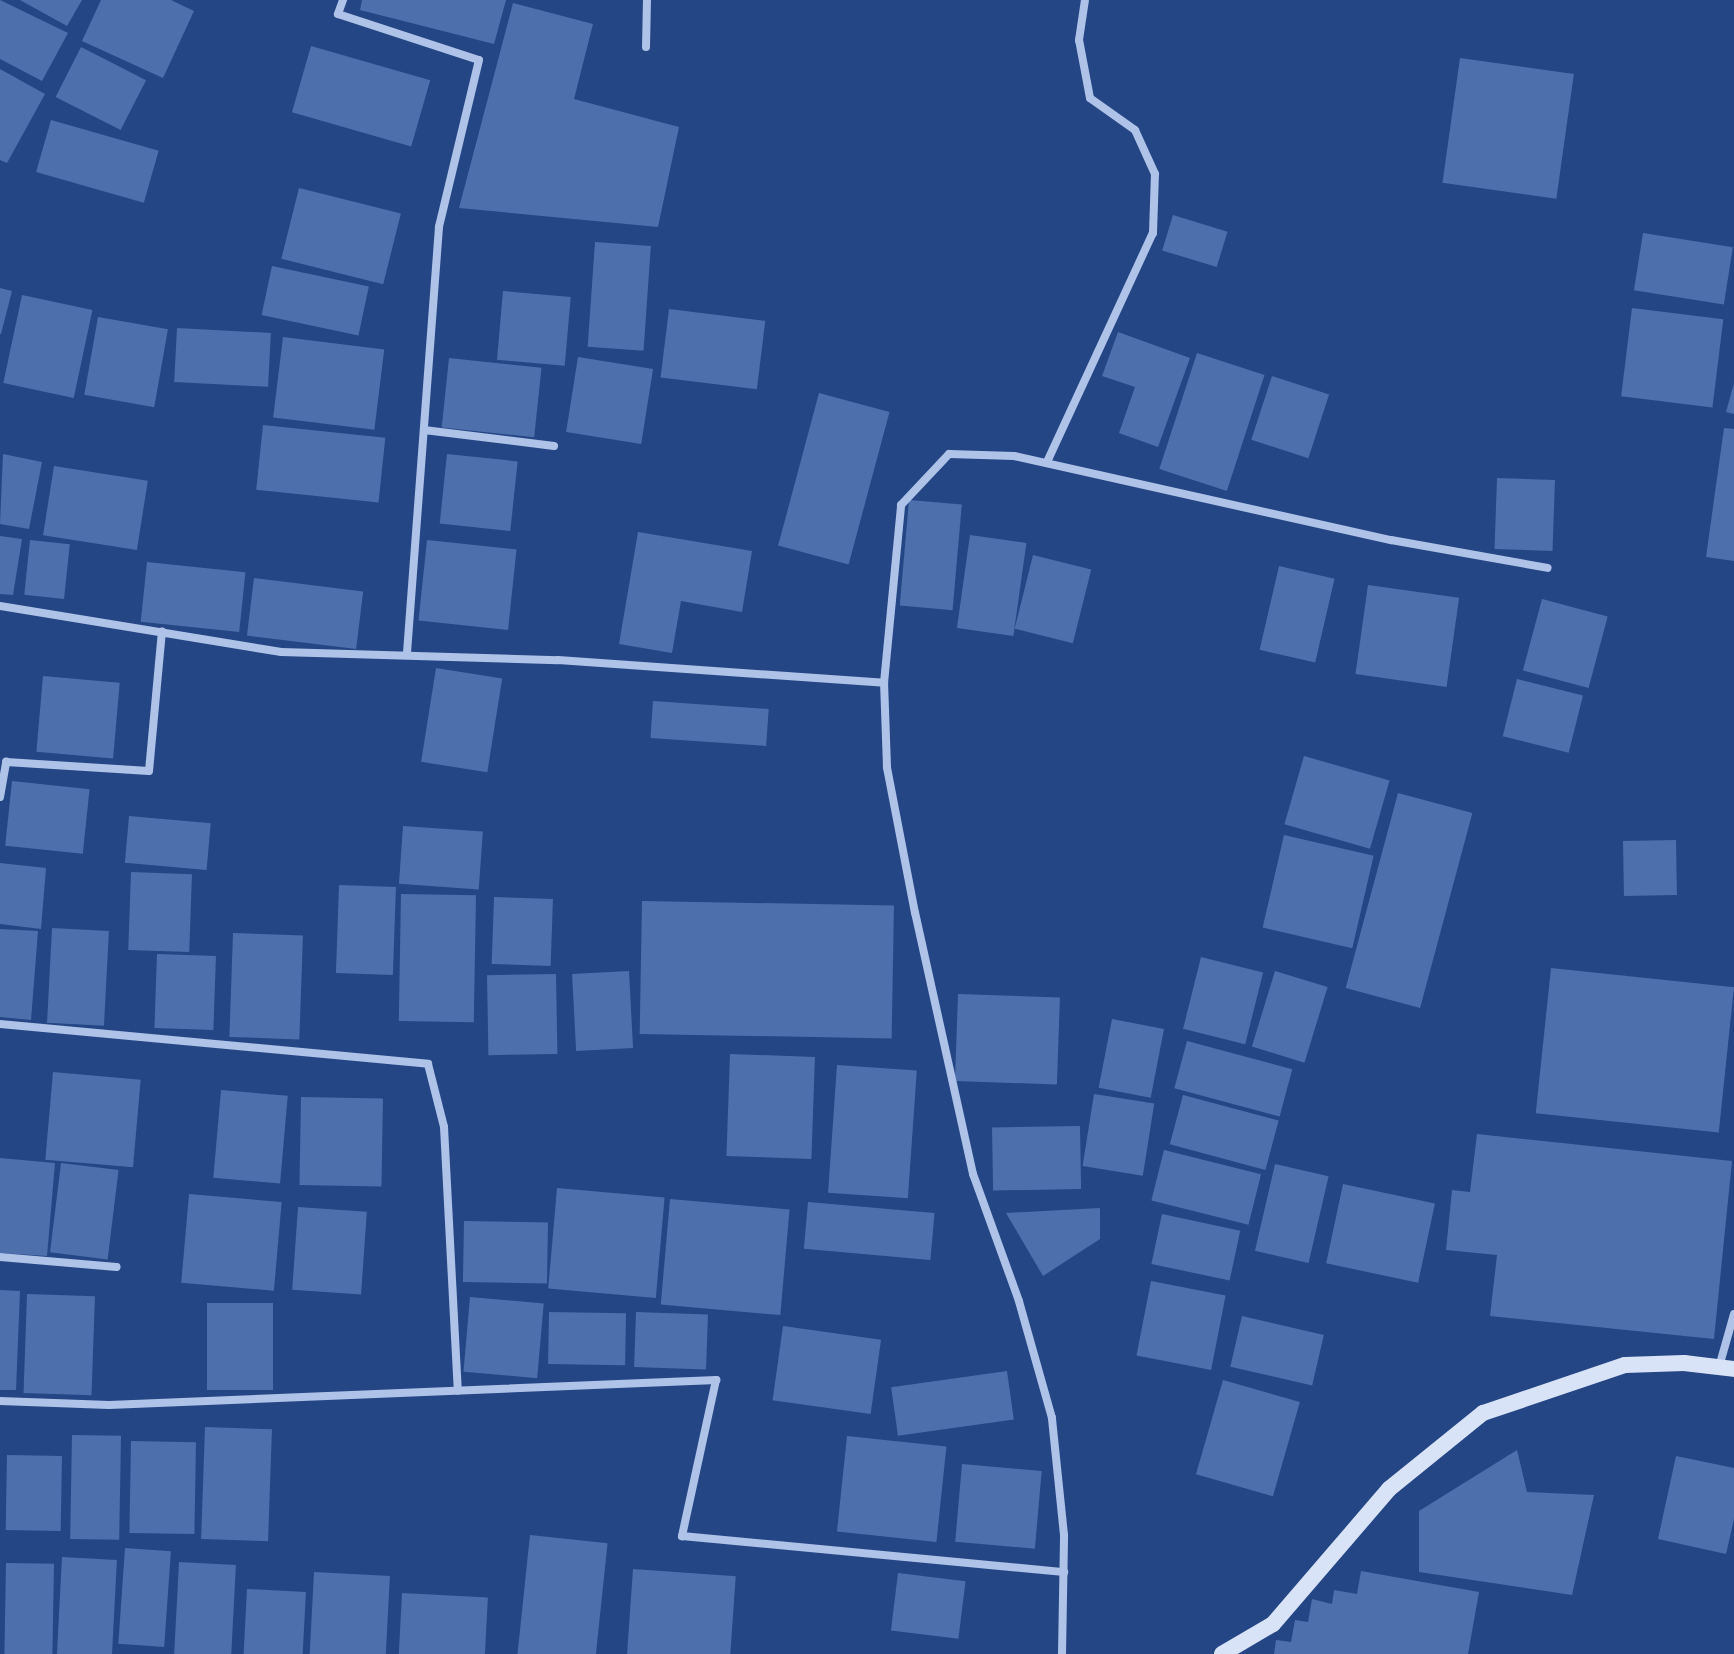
<!DOCTYPE html>
<html>
<head>
<meta charset="utf-8">
<style>
  body { margin:0 }
  #map { position:relative; width:1734px; height:1654px; overflow:hidden; background:#254685; font-family:"Public Sans",sans-serif }
  div>[style] { position:absolute }
  [style*='--x'] { left:calc(var(--x)*1px); top:calc(var(--y)*1px); width:calc(var(--w)*1px); rotate:calc(var(--a)*1deg) }
  .building>* { inset:0; background:#4d6fac; transform-origin:0 0 }
  .street>* { height:8px; margin:-4px; padding:0 4px; transform-origin:4px; border-radius:4px; background:#afc3e8 }
  .secondary>* { height:16px; margin:-8px; padding:0 8px; transform-origin:8px; border-radius:8px; background:#d9e3f7 }
  span { translate:-50% -50%; white-space:nowrap; text-align:center; line-height:1.15; -webkit-text-stroke:6px #254685; paint-order:stroke }
</style>
</head>
<body>
<div id="map">
  <div class="building">
    <div style="clip-path:polygon(0 0,68px 33px,42px 81px,0 59px)"></div>
    <div style="clip-path:polygon(20px 0,82px 0,67px 26px)"></div>
    <div style="clip-path:polygon(101px 0,171px 0,194px 11px,163px 78px,82px 41px)"></div>
    <div style="clip-path:polygon(362px 0,506px 0,494px 44px,360px 10px)"></div>
    <div style="clip-path:polygon(513px 3px,593px 24px,574px 99px,679px 127px,658px 227px,459px 208px)"></div>
    <div style="left:311px;top:46px;width:124px;height:69px;rotate:16deg"></div>
    <div style="left:81px;top:47px;width:73px;height:56px;rotate:27deg"></div>
    <div style="left:1460px;top:58px;width:115px;height:126px;rotate:8deg"></div>
    <div style="clip-path:polygon(0 69px,45px 94px,7px 163px,0 160px)"></div>
    <div style="left:51px;top:120px;width:112px;height:54px;rotate:16deg"></div>
    <div style="left:299px;top:188px;width:105px;height:73px;rotate:14deg"></div>
    <div style="left:1173px;top:215px;width:57px;height:37px;rotate:17deg"></div>
    <div style="left:1643px;top:233px;width:91px;height:58px;rotate:9deg"></div>
    <div style="left:595px;top:242px;width:56px;height:105px;rotate:4deg"></div>
    <div style="left:272px;top:266px;width:99px;height:50px;rotate:12deg"></div>
    <div style="clip-path:polygon(0 288px,12px 291px,1px 334px,0 334px)"></div>
    <div style="left:503px;top:291px;width:68px;height:69px;rotate:5deg"></div>
    <div style="left:22px;top:295px;width:72px;height:90px;rotate:12deg"></div>
    <div style="left:1632px;top:308px;width:92px;height:89px;rotate:7deg"></div>
    <div style="left:669px;top:309px;width:97px;height:69px;rotate:7deg"></div>
    <div style="left:98px;top:317px;width:71px;height:79px;rotate:10deg"></div>
    <div style="left:177px;top:328px;width:94px;height:54px;rotate:3deg"></div>
    <div style="clip-path:polygon(1118px 332px,1190px 358px,1158px 447px,1119px 433px,1135px 387px,1102px 376px)"></div>
    <div style="left:283px;top:337px;width:102px;height:81px;rotate:7deg"></div>
    <div style="left:1197px;top:353px;width:71px;height:122px;rotate:18deg"></div>
    <div style="left:578px;top:357px;width:76px;height:76px;rotate:9deg"></div>
    <div style="left:449px;top:358px;width:93px;height:70px;rotate:6deg"></div>
    <div style="left:1272px;top:376px;width:60px;height:67px;rotate:18deg"></div>
    <div style="clip-path:polygon(1734px 383px,1734px 414px,1726px 412px)"></div>
    <div style="left:819px;top:393px;width:73px;height:158px;rotate:15deg"></div>
    <div style="left:263px;top:425px;width:123px;height:65px;rotate:6deg"></div>
    <div style="clip-path:polygon(1724px 428px,1734px 429px,1734px 561px,1706px 557px)"></div>
    <div style="clip-path:polygon(3px 454px,42px 462px,29px 529px,0 524px)"></div>
    <div style="left:447px;top:454px;width:71px;height:70px;rotate:6deg"></div>
    <div style="left:54px;top:466px;width:95px;height:70px;rotate:9deg"></div>
    <div style="left:1497px;top:478px;width:58px;height:71px;rotate:2deg"></div>
    <div style="left:909px;top:500px;width:53px;height:106px;rotate:5deg"></div>
    <div style="clip-path:polygon(638px 532px,752px 551px,742px 612px,681px 601px,672px 653px,619px 644px)"></div>
    <div style="left:970px;top:535px;width:57px;height:94px;rotate:8deg"></div>
    <div style="clip-path:polygon(0 536px,22px 539px,13px 595px,0 594px)"></div>
    <div style="left:30px;top:540px;width:40px;height:55px;rotate:6deg"></div>
    <div style="left:427px;top:540px;width:90px;height:81px;rotate:6deg"></div>
    <div style="left:1033px;top:555px;width:60px;height:76px;rotate:14deg"></div>
    <div style="left:147px;top:562px;width:99px;height:60px;rotate:6deg"></div>
    <div style="left:1279px;top:566px;width:57px;height:86px;rotate:13deg"></div>
    <div style="left:254px;top:578px;width:110px;height:58px;rotate:7deg"></div>
    <div style="left:1368px;top:585px;width:92px;height:90px;rotate:8deg"></div>
    <div style="left:1542px;top:599px;width:68px;height:74px;rotate:15deg"></div>
    <div style="left:436px;top:668px;width:67px;height:95px;rotate:9deg"></div>
    <div style="left:43px;top:676px;width:77px;height:76px;rotate:5deg"></div>
    <div style="left:1517px;top:679px;width:68px;height:59px;rotate:14deg"></div>
    <div style="left:653px;top:701px;width:116px;height:37px;rotate:4deg"></div>
    <div style="left:1304px;top:756px;width:89px;height:71px;rotate:16deg"></div>
    <div style="left:12px;top:781px;width:78px;height:65px;rotate:6deg"></div>
    <div style="left:1398px;top:793px;width:77px;height:202px;rotate:15deg"></div>
    <div style="left:129px;top:816px;width:82px;height:47px;rotate:5deg"></div>
    <div style="left:403px;top:826px;width:80px;height:58px;rotate:4deg"></div>
    <div style="left:1284px;top:835px;width:92px;height:95px;rotate:13deg"></div>
    <div style="left:1676px;top:840px;width:55px;height:53px;rotate:89deg"></div>
    <div style="clip-path:polygon(0 863px,46px 868px,41px 929px,0 924px)"></div>
    <div style="left:131px;top:872px;width:61px;height:78px;rotate:2deg"></div>
    <div style="left:339px;top:885px;width:57px;height:88px;rotate:2deg"></div>
    <div style="left:401px;top:894px;width:75px;height:127px;rotate:1deg"></div>
    <div style="left:494px;top:897px;width:59px;height:67px;rotate:2deg"></div>
    <div style="left:642px;top:901px;width:252px;height:133px;rotate:1deg"></div>
    <div style="left:52px;top:928px;width:57px;height:95px;rotate:3deg"></div>
    <div style="clip-path:polygon(0 929px,38px 931px,31px 1020px,0 1017px)"></div>
    <div style="left:233px;top:933px;width:70px;height:104px;rotate:2deg"></div>
    <div style="left:157px;top:954px;width:59px;height:74px;rotate:2deg"></div>
    <div style="left:1201px;top:957px;width:64px;height:74px;rotate:14deg"></div>
    <div style="left:1551px;top:968px;width:184px;height:146px;rotate:6deg"></div>
    <div style="left:629px;top:971px;width:77px;height:57px;rotate:87deg"></div>
    <div style="left:1275px;top:971px;width:55px;height:79px;rotate:17deg"></div>
    <div style="left:556px;top:974px;width:80px;height:69px;rotate:89deg"></div>
    <div style="left:958px;top:994px;width:102px;height:87px;rotate:2deg"></div>
    <div style="left:1112px;top:1019px;width:53px;height:70px;rotate:11deg"></div>
    <div style="left:1187px;top:1041px;width:109px;height:49px;rotate:15deg"></div>
    <div style="left:730px;top:1054px;width:85px;height:102px;rotate:2deg"></div>
    <div style="left:837px;top:1065px;width:80px;height:128px;rotate:4deg"></div>
    <div style="left:53px;top:1072px;width:88px;height:88px;rotate:5deg"></div>
    <div style="left:221px;top:1090px;width:67px;height:88px;rotate:5deg"></div>
    <div style="left:1094px;top:1094px;width:61px;height:73px;rotate:9deg"></div>
    <div style="left:1183px;top:1095px;width:99px;height:51px;rotate:15deg"></div>
    <div style="left:301px;top:1097px;width:82px;height:88px;rotate:1deg"></div>
    <div style="left:1080px;top:1126px;width:63px;height:88px;rotate:89deg"></div>
    <div style="clip-path:polygon(1477px 1134px,1732px 1161px,1714px 1339px,1490px 1316px,1497px 1255px,1446px 1250px,1452px 1190px,1470px 1192px)"></div>
    <div style="left:1164px;top:1150px;width:100px;height:52px;rotate:14deg"></div>
    <div style="clip-path:polygon(0 1158px,55px 1163px,47px 1256px,0 1253px)"></div>
    <div style="left:61px;top:1163px;width:58px;height:90px;rotate:7deg"></div>
    <div style="left:1275px;top:1164px;width:55px;height:89px;rotate:13deg"></div>
    <div style="left:1343px;top:1184px;width:94px;height:81px;rotate:12deg"></div>
    <div style="left:557px;top:1188px;width:108px;height:101px;rotate:5deg"></div>
    <div style="left:189px;top:1194px;width:93px;height:89px;rotate:5deg"></div>
    <div style="left:670px;top:1199px;width:120px;height:106px;rotate:5deg"></div>
    <div style="left:808px;top:1202px;width:127px;height:47px;rotate:5deg"></div>
    <div style="left:298px;top:1207px;width:69px;height:83px;rotate:4deg"></div>
    <div style="clip-path:polygon(1100px 1208px,1100px 1239px,1043px 1276px,1006px 1213px)"></div>
    <div style="left:1162px;top:1214px;width:80px;height:51px;rotate:12deg"></div>
    <div style="left:464px;top:1221px;width:84px;height:61px;rotate:1deg"></div>
    <div style="left:1151px;top:1281px;width:76px;height:76px;rotate:11deg"></div>
    <div style="clip-path:polygon(0 1290px,20px 1291px,16px 1390px,0 1390px)"></div>
    <div style="left:27px;top:1294px;width:68px;height:99px;rotate:2deg"></div>
    <div style="left:470px;top:1297px;width:74px;height:75px;rotate:5deg"></div>
    <div style="left:207px;top:1303px;width:66px;height:87px"></div>
    <div style="left:549px;top:1312px;width:77px;height:52px;rotate:1deg"></div>
    <div style="left:636px;top:1312px;width:72px;height:55px;rotate:2deg"></div>
    <div style="left:1242px;top:1316px;width:84px;height:52px;rotate:13deg"></div>
    <div style="left:783px;top:1326px;width:99px;height:75px;rotate:8deg"></div>
    <div style="left:1007px;top:1371px;width:49px;height:117px;rotate:82deg"></div>
    <div style="left:1223px;top:1380px;width:80px;height:98px;rotate:16deg"></div>
    <div style="left:205px;top:1427px;width:67px;height:112px;rotate:2deg"></div>
    <div style="left:72px;top:1435px;width:49px;height:104px;rotate:1deg"></div>
    <div style="left:847px;top:1436px;width:100px;height:96px;rotate:6deg"></div>
    <div style="left:131px;top:1441px;width:65px;height:92px;rotate:1deg"></div>
    <div style="clip-path:polygon(1517px 1450px,1527px 1492px,1594px 1495px,1572px 1595px,1419px 1572px,1419px 1511px)"></div>
    <div style="left:7px;top:1455px;width:55px;height:75px;rotate:1deg"></div>
    <div style="clip-path:polygon(1676px 1456px,1734px 1468px,1734px 1519px,1726px 1554px,1658px 1539px)"></div>
    <div style="left:962px;top:1464px;width:80px;height:78px;rotate:5deg"></div>
    <div style="left:530px;top:1535px;width:78px;height:120px;rotate:6deg"></div>
    <div style="left:125px;top:1548px;width:46px;height:96px;rotate:4deg"></div>
    <div style="left:62px;top:1557px;width:55px;height:97px;rotate:3deg"></div>
    <div style="left:179px;top:1562px;width:57px;height:92px;rotate:3deg"></div>
    <div style="left:6px;top:1563px;width:48px;height:91px;rotate:1deg"></div>
    <div style="left:633px;top:1569px;width:103px;height:85px;rotate:4deg"></div>
    <div style="clip-path:polygon(1361px 1571px,1479px 1592px,1468px 1654px,1274px 1654px,1276px 1640px,1291px 1642px,1295px 1620px,1308px 1622px,1312px 1599px,1332px 1604px,1334px 1590px,1357px 1594px)"></div>
    <div style="left:314px;top:1572px;width:76px;height:82px;rotate:3deg"></div>
    <div style="left:898px;top:1573px;width:68px;height:58px;rotate:7deg"></div>
    <div style="left:247px;top:1589px;width:59px;height:65px;rotate:3deg"></div>
    <div style="left:402px;top:1593px;width:86px;height:61px;rotate:3deg"></div>
  </div>
  <div class="street">
    <div style="--x:343;--y:0;--w:15;--a:110"></div>
    <div style="--x:338;--y:14;--w:148;--a:18.1"></div>
    <div style="--x:479;--y:60;--w:172;--a:103.5"></div>
    <div style="--x:439;--y:227;--w:429;--a:94.3"></div>
    <div style="--x:646;--y:47;--w:47;--a:-88.8"></div>
    <div style="--x:424;--y:430;--w:131;--a:7"></div>
    <div style="--x:1047;--y:462;--w:252;--a:-65.2"></div>
    <div style="--x:1153;--y:233;--w:59;--a:-88.1"></div>
    <div style="--x:1155;--y:174;--w:48;--a:-114.4"></div>
    <div style="--x:1135;--y:130;--w:55;--a:-144.6"></div>
    <div style="--x:1090;--y:98;--w:59;--a:-100.7"></div>
    <div style="--x:1079;--y:40;--w:40;--a:-81.5"></div>
    <div style="--x:0;--y:606;--w:285;--a:9.3"></div>
    <div style="--x:281;--y:652;--w:277;--a:1.7"></div>
    <div style="--x:558;--y:660;--w:327;--a:4"></div>
    <div style="--x:0;--y:797;--w:36;--a:-80"></div>
    <div style="--x:6;--y:762;--w:143;--a:3.6"></div>
    <div style="--x:149;--y:771;--w:140;--a:-84.7"></div>
    <div style="--x:0;--y:1024;--w:430;--a:5.3"></div>
    <div style="--x:428;--y:1064;--w:65;--a:75.7"></div>
    <div style="--x:444;--y:1127;--w:264;--a:87"></div>
    <div style="--x:0;--y:1257;--w:117;--a:4.9"></div>
    <div style="--x:1719;--y:1367;--w:55;--a:-74.2"></div>
    <div style="--x:0;--y:1401;--w:109;--a:2.1"></div>
    <div style="--x:109;--y:1405;--w:608;--a:-2.36"></div>
    <div style="--x:716;--y:1380;--w:160;--a:102.3"></div>
    <div style="--x:682;--y:1536;--w:384;--a:5.4"></div>
    <div style="--x:1062;--y:1654;--w:119;--a:-89"></div>
    <div style="--x:1064;--y:1535;--w:118;--a:-95.9"></div>
    <div style="--x:1052;--y:1418;--w:122;--a:-105.8"></div>
    <div style="--x:1019;--y:1301;--w:135;--a:-109.9"></div>
    <div style="--x:973;--y:1174;--w:267;--a:-102.5"></div>
    <div style="--x:915;--y:913;--w:149;--a:-100.9"></div>
    <div style="--x:887;--y:767;--w:84;--a:-92"></div>
    <div style="--x:884;--y:683;--w:179;--a:-84.5"></div>
    <div style="--x:901;--y:505;--w:70;--a:-46.7"></div>
    <div style="--x:949;--y:454;--w:65;--a:1.8"></div>
    <div style="--x:1014;--y:456;--w:386;--a:12.6"></div>
    <div style="--x:1391;--y:540;--w:159;--a:10.1"></div>
  </div>
  <div class="secondary">
    <div style="--x:1222;--y:1654;--w:59;--a:-30.5"></div>
    <div style="--x:1273;--y:1624;--w:178;--a:-49.3"></div>
    <div style="--x:1389;--y:1489;--w:121;--a:-39"></div>
    <div style="--x:1483;--y:1413;--w:150;--a:-18.7"></div>
    <div style="--x:1625;--y:1365;--w:59;--a:-1.9"></div>
    <div style="--x:1684;--y:1363;--w:50;--a:6.8"></div>
  </div>
</div>
</body>
</html>
